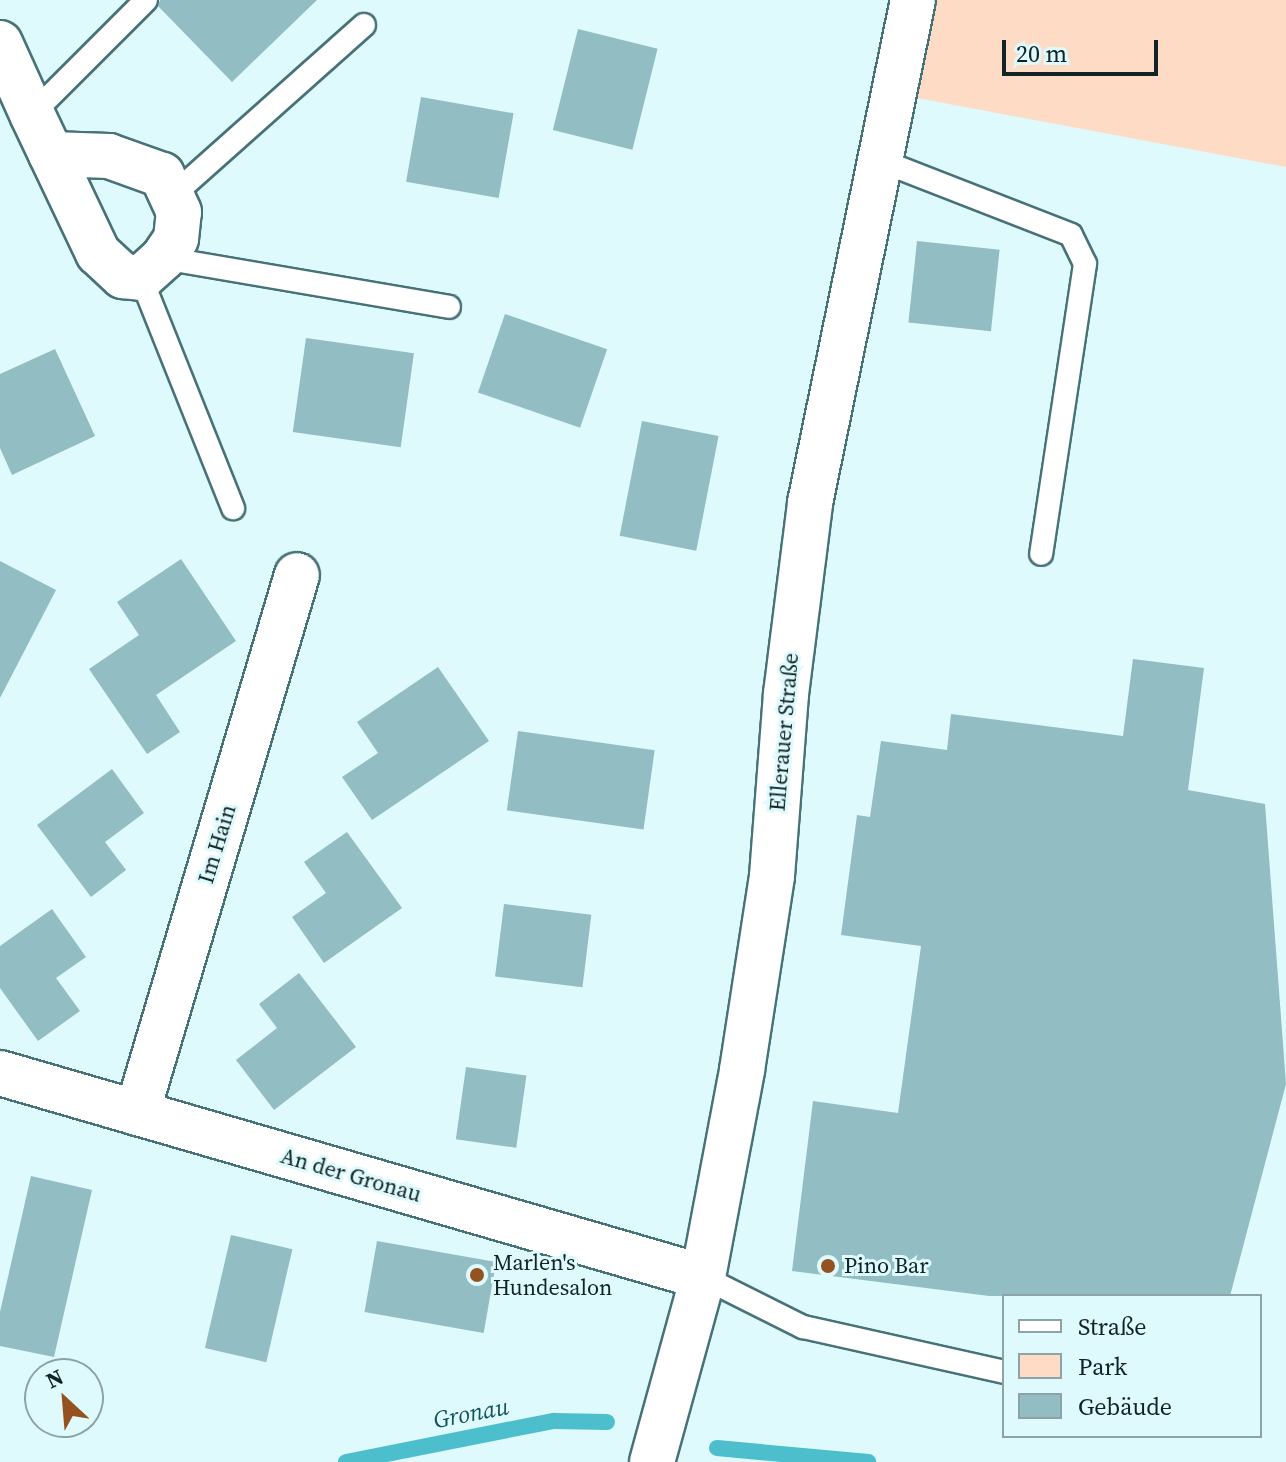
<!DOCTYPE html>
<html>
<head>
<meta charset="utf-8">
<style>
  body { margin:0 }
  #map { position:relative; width:1286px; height:1462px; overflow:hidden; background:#defafd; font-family:"Source Serif 4",serif }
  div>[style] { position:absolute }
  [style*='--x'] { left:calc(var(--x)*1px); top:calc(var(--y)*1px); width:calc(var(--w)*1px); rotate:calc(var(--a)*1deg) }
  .green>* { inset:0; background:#fedbc5 }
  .stream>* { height:16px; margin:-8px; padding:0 8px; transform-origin:8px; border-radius:8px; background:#4cbecc }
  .building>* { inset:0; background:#91bdc3; transform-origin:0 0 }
  .roads { filter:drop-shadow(2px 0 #477278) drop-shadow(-2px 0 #477278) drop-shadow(0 2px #477278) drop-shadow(0 -2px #477278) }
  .lane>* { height:22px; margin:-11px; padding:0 11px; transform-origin:11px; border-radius:11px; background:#fff }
  .street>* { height:44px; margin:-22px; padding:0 22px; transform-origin:22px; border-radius:22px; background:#fff }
  .secondary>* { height:44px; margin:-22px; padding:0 22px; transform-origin:22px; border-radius:22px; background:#fff }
  .dots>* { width:22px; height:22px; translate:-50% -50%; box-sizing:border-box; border:4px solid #defafd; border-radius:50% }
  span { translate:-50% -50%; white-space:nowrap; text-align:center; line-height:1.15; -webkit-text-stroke:6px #defafd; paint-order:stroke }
  .street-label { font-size:22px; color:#112325 }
  .poi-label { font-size:22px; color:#112325 }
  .left { translate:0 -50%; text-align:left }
  .water-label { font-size:24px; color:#12545c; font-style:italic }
  .legend { position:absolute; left:1002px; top:1294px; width:260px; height:144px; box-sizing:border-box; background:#defafd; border:2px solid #8ca4a7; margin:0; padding:10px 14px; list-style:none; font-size:24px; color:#112325 }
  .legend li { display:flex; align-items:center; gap:16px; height:40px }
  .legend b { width:40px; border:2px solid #8ca4a7 }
  .north { position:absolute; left:24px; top:1358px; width:80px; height:80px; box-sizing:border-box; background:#defafd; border:2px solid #8ca4a7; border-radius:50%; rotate:334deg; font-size:22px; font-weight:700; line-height:32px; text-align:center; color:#112325 }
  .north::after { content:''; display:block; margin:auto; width:28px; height:36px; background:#955221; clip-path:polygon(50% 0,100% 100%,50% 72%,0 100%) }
  .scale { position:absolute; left:1002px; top:40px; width:156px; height:36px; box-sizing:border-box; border:4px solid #112325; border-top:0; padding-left:10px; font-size:24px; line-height:28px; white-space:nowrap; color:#112325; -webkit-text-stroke:6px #defafd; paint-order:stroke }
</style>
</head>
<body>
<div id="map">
  <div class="green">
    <div style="clip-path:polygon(935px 0,1286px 0,1286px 167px,917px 98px)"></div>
  </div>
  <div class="stream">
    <div style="--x:717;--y:1448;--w:152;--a:5.3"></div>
    <div style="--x:346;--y:1462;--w:212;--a:-11.2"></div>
    <div style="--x:554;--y:1421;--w:53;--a:1.1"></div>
  </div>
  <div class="building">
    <div style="clip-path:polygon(160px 0,317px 0,232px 82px,158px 6px)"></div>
    <div style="left:578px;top:29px;width:82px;height:104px;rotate:14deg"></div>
    <div style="left:421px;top:97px;width:94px;height:86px;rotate:10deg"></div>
    <div style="left:917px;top:241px;width:83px;height:82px;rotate:6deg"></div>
    <div style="left:505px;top:314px;width:108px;height:83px;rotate:19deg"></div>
    <div style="left:306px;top:338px;width:109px;height:95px;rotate:8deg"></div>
    <div style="clip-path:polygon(55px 349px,95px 436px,12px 475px,0 448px,0 374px)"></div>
    <div style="left:642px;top:421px;width:78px;height:117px;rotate:11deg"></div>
    <div style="clip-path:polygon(181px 559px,236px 641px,156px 695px,180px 732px,147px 754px,89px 669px,139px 635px,117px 602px)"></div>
    <div style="clip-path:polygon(0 561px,56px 590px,0 698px)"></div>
    <div style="clip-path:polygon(1133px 659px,1204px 668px,1188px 790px,1265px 804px,1286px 1084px,1230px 1296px,989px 1296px,792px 1271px,813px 1101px,898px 1113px,921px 946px,841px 935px,857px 815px,870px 817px,881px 741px,947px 750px,951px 714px,1123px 736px)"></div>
    <div style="clip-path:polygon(438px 667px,489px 741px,372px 820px,342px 777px,378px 753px,357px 722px)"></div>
    <div style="left:518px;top:731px;width:138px;height:80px;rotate:8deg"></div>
    <div style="clip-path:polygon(112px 769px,144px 813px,105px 842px,126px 870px,91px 897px,37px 825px)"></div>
    <div style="clip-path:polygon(347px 832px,402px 908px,324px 963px,292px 917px,326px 893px,304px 862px)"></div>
    <div style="left:504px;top:904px;width:88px;height:73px;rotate:7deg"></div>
    <div style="clip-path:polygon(52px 909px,86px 957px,56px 978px,80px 1011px,38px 1041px,0 988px,0 946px)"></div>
    <div style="clip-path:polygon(299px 973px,356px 1047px,274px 1110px,236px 1060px,277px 1028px,259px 1004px)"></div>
    <div style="left:466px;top:1067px;width:61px;height:73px;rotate:8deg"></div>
    <div style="clip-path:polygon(31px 1176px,92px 1190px,54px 1357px,0 1346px,0 1312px)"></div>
    <div style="left:231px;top:1235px;width:63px;height:116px;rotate:13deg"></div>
    <div style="left:377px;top:1241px;width:121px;height:72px;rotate:10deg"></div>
  </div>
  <div class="roads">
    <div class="lane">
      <div style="--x:32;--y:114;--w:161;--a:-45"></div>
      <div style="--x:879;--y:160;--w:206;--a:21.3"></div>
      <div style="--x:1071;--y:235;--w:32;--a:64"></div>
      <div style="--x:1085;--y:264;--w:293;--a:98.6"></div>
      <div style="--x:172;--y:196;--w:257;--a:-41.7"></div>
      <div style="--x:163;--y:258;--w:290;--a:9.7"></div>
      <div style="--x:141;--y:278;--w:248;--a:68.2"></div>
      <div style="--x:703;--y:1277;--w:112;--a:26.6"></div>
      <div style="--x:803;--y:1327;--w:206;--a:12.6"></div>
    </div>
    <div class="street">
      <div style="--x:0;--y:43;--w:78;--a:65.7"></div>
      <div style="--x:32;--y:114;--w:44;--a:64.6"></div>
      <div style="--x:51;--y:154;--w:110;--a:64.6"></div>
      <div style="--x:98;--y:253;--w:34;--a:43"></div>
      <div style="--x:123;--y:276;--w:18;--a:6"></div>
      <div style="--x:141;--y:278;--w:30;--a:-42"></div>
      <div style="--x:163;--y:258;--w:23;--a:-56"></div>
      <div style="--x:176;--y:239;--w:27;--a:-84"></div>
      <div style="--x:179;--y:212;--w:41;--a:-114.7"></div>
      <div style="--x:162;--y:175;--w:56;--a:-160.3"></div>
      <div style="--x:109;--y:156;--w:58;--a:-178"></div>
      <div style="--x:0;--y:1073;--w:732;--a:16.18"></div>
      <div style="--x:137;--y:1113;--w:561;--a:-73.44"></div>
    </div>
    <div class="secondary">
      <div style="--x:652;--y:1462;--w:192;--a:-74.6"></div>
      <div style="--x:703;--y:1277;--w:211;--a:-79.3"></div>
      <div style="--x:742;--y:1070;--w:196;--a:-81.2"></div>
      <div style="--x:772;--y:876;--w:183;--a:-85.6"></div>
      <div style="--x:786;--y:694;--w:193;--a:-82.8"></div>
      <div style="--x:810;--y:503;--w:513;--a:-78.43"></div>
    </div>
  </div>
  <div class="dots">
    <div style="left:828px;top:1266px;background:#955221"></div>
    <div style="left:477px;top:1275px;background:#955221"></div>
  </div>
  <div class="street-label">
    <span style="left:784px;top:732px;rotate:-85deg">Ellerauer Straße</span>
    <span style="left:217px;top:844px;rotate:-73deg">Im Hain</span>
    <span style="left:351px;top:1175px;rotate:16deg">An der Gronau</span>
  </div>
  <div class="poi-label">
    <span class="left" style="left:493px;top:1275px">Marlen's<br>Hundesalon</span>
    <span class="left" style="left:844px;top:1266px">Pino Bar</span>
  </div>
  <div class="water-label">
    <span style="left:471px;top:1413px;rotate:-11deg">Gronau</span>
  </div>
  <ul class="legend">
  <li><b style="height:10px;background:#fff"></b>Straße</li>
  <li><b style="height:22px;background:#fedbc5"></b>Park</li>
  <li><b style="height:22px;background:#91bdc3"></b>Gebäude</li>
  </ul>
  <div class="north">N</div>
  <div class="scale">20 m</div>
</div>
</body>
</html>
